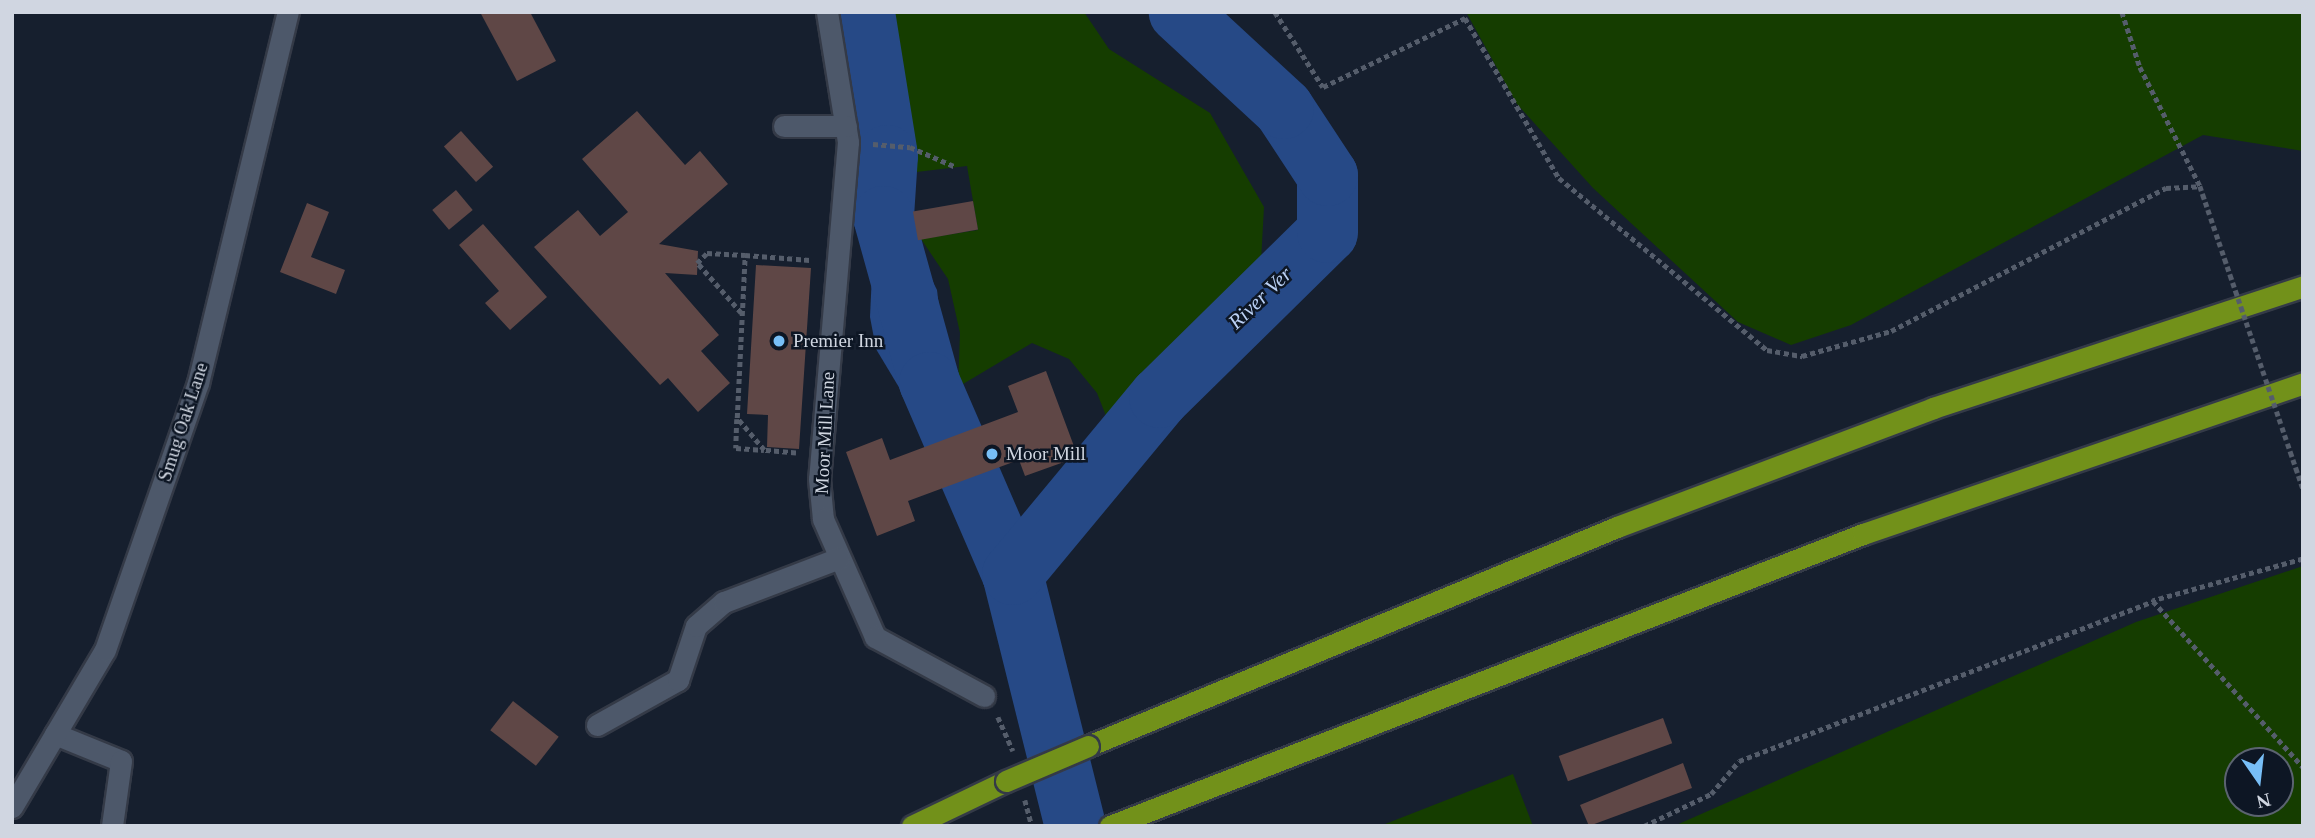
<!DOCTYPE html>
<html>
<head>
<meta charset="utf-8">
<style>
  body { margin:0 }
  #map { position:relative; width:2315px; height:838px; overflow:hidden; background:#161f2e; font-family:Georgia,serif }
  div>[style] { position:absolute }
  [style*='--x'] { left:calc(var(--x)*1px); top:calc(var(--y)*1px); width:calc(var(--w)*1px); rotate:calc(var(--a)*1deg) }
  .green>* { inset:0; background:#153d00 }
  .water>* { inset:0; background:#264986 }
  .river>* { height:61px; margin:-30.5px; padding:0 30.5px; transform-origin:30.5px; border-radius:30.5px; background:#264986 }
  .building>* { inset:0; background:#5f4746; transform-origin:0 0 }
  .path>* { height:4.5px; margin-top:-2.25px; transform-origin:0; background:repeating-linear-gradient(90deg,#555d6b 0 5px,transparent 0 8.5px) }
  .roads { filter:drop-shadow(2px 0 #343a47) drop-shadow(-2px 0 #343a47) drop-shadow(0 2px #343a47) drop-shadow(0 -2px #343a47) }
  .minor>* { height:21px; margin:-10.5px; padding:0 10.5px; transform-origin:10.5px; border-radius:10.5px; background:#4d586a }
  .highway>* { height:21px; margin:-10.5px; padding:0 10.5px; transform-origin:10.5px; border-radius:10.5px; background:#72911a }
  .path-bridge>* { height:4.5px; margin-top:-2.25px; transform-origin:0; background:repeating-linear-gradient(90deg,#555d6b 0 5px,transparent 0 8.5px) }
  .bridges { filter:drop-shadow(2px 0 #343a47) drop-shadow(-2px 0 #343a47) drop-shadow(0 2px #343a47) drop-shadow(0 -2px #343a47) }
  .highway-bridge>* { height:21px; margin:-10.5px; padding:0 10.5px; transform-origin:10.5px; border-radius:10.5px; background:#72911a }
  .dots>* { width:19px; height:19px; translate:-50% -50%; box-sizing:border-box; border:4px solid #0d1624; border-radius:50% }
  span { translate:-50% -50%; white-space:nowrap; text-align:center; line-height:1.15; -webkit-text-stroke:5px #0d1624; paint-order:stroke }
  .poi-label { font-size:19px; color:#d0d6e1 }
  .left { translate:0 -50%; text-align:left }
  .street-label { font-size:19px; color:#d0d6e1 }
  .water-label { font-size:21px; color:#bbd1f5; font-style:italic }
  .frame { position:absolute; inset:0; border:14px solid #d0d6e1; pointer-events:none }
  .north { position:absolute; left:2224px; top:747px; width:70px; height:70px; box-sizing:border-box; background:#0d1624; border:2px solid #5b6370; border-radius:50%; rotate:166deg; font-size:19px; font-weight:700; line-height:28px; text-align:center; color:#d0d6e1 }
  .north::after { content:''; display:block; margin:auto; width:24px; height:32px; background:#78bff7; clip-path:polygon(50% 0,100% 100%,50% 72%,0 100%) }
</style>
</head>
<body>
<div id="map">
  <div class="green">
    <div style="clip-path:polygon(877px 12px,1084px 12px,1109px 49px,1210px 113px,1264px 207px,1260px 280px,1199px 345px,1108px 421px,1097px 393px,1069px 359px,1032px 343px,958px 387px,960px 333px,948px 279px,921px 239px,978px 230px,967px 166px,908px 173px)"></div>
    <div style="clip-path:polygon(1466px 12px,2303px 12px,2303px 151px,2203px 135px,1851px 325px,1791px 345px,1738px 322px,1593px 188px,1517px 104px)"></div>
    <div style="clip-path:polygon(evenodd,2303px 566px,2303px 826px,1674px 826px,2136px 622px,2303px 566px,2238px 761px,2280px 761px,2280px 803px,2238px 803px,2238px 761px)"></div>
    <div style="clip-path:polygon(1513px 774px,1533px 826px,1380px 826px)"></div>
  </div>
  <div class="water">
    <div style="clip-path:polygon(875px 208px,897px 209px,937px 290px,950px 400px,915px 414px,876px 349px,870px 317px)"></div>
  </div>
  <div class="river">
    <div style="--x:864;--y:12;--w:145;--a:80.9"></div>
    <div style="--x:887;--y:155;--w:61;--a:93.8"></div>
    <div style="--x:883;--y:216;--w:172;--a:74.5"></div>
    <div style="--x:929;--y:382;--w:209;--a:66.6"></div>
    <div style="--x:1075;--y:826;--w:260;--a:-104"></div>
    <div style="--x:1012;--y:574;--w:230;--a:-50.3"></div>
    <div style="--x:1159;--y:397;--w:235;--a:-44.5"></div>
    <div style="--x:1327;--y:232;--w:57;--a:-90"></div>
    <div style="--x:1327;--y:175;--w:80;--a:-123.3"></div>
    <div style="--x:1283;--y:108;--w:142;--a:-137.3"></div>
  </div>
  <div class="building">
    <div style="clip-path:polygon(480px 12px,530px 12px,556px 61px,517px 81px)"></div>
    <div style="clip-path:polygon(637px 111px,685px 165px,700px 151px,728px 184px,659px 244px,698px 251px,697px 275px,665px 273px,719px 335px,701px 351px,730px 383px,698px 412px,668px 378px,660px 385px,534px 247px,578px 210px,600px 236px,628px 212px,582px 159px)"></div>
    <div style="left:461px;top:131px;width:48px;height:23px;rotate:48deg"></div>
    <div style="left:456px;top:190px;width:26px;height:31px;rotate:50deg"></div>
    <div style="left:973px;top:201px;width:29px;height:61px;rotate:80deg"></div>
    <div style="clip-path:polygon(307px 203px,329px 212px,311px 257px,345px 270px,336px 294px,280px 272px)"></div>
    <div style="clip-path:polygon(483px 224px,547px 297px,510px 330px,485px 303px,499px 291px,459px 245px)"></div>
    <div style="clip-path:polygon(756px 265px,811px 268px,799px 449px,767px 447px,768px 415px,747px 414px)"></div>
    <div style="clip-path:polygon(1046px 371px,1078px 457px,1025px 476px,1019px 460px,908px 501px,915px 521px,877px 536px,846px 452px,882px 438px,890px 460px,1018px 412px,1008px 386px)"></div>
    <div style="left:513px;top:701px;width:58px;height:37px;rotate:38deg"></div>
    <div style="left:1663px;top:718px;width:27px;height:111px;rotate:70deg"></div>
    <div style="clip-path:polygon(1683px 763px,1692px 788px,1589px 826px,1580px 805px)"></div>
  </div>
  <div class="path">
    <div style="--x:1275;--y:12;--w:89;--a:57.4"></div>
    <div style="--x:1323;--y:87;--w:158;--a:-25.9"></div>
    <div style="--x:1465;--y:18;--w:186;--a:59.6"></div>
    <div style="--x:1559;--y:178;--w:270;--a:39.6"></div>
    <div style="--x:1767;--y:350;--w:36;--a:10"></div>
    <div style="--x:1802;--y:356;--w:92;--a:-15.7"></div>
    <div style="--x:1891;--y:331;--w:310;--a:-27.5"></div>
    <div style="--x:2166;--y:188;--w:34;--a:-3"></div>
    <div style="--x:2122;--y:12;--w:58;--a:71.9"></div>
    <div style="--x:2140;--y:67;--w:133;--a:63.2"></div>
    <div style="--x:873;--y:144;--w:37;--a:5"></div>
    <div style="--x:910;--y:147;--w:50;--a:23.5"></div>
    <div style="--x:741;--y:313;--w:67;--a:-131.3"></div>
    <div style="--x:697;--y:263;--w:14;--a:-45"></div>
    <div style="--x:707;--y:253;--w:38;--a:3"></div>
    <div style="--x:737;--y:419;--w:29;--a:92"></div>
    <div style="--x:736;--y:448;--w:28;--a:4"></div>
    <div style="--x:796;--y:453;--w:32;--a:-175"></div>
    <div style="--x:764;--y:450;--w:42;--a:-130.2"></div>
    <div style="--x:737;--y:418;--w:163;--a:-87.2"></div>
    <div style="--x:745;--y:255;--w:65;--a:4.4"></div>
    <div style="--x:2303;--y:559;--w:156;--a:164.4"></div>
    <div style="--x:2153;--y:601;--w:224;--a:47.9"></div>
    <div style="--x:998;--y:717;--w:37;--a:66"></div>
    <div style="--x:1025;--y:800;--w:27;--a:75"></div>
    <div style="--x:1644;--y:826;--w:74;--a:-25.5"></div>
    <div style="--x:1711;--y:794;--w:43;--a:-49.7"></div>
    <div style="--x:1739;--y:761;--w:444;--a:-21.1"></div>
  </div>
  <div class="roads">
    <div class="minor">
      <div style="--x:827;--y:12;--w:132;--a:80.8"></div>
      <div style="--x:848;--y:142;--w:338;--a:94.9"></div>
      <div style="--x:819;--y:479;--w:40;--a:84.3"></div>
      <div style="--x:823;--y:519;--w:129;--a:66.2"></div>
      <div style="--x:875;--y:637;--w:124;--a:28.4"></div>
      <div style="--x:784;--y:126;--w:62;--a:0"></div>
      <div style="--x:597;--y:725;--w:93;--a:-29.1"></div>
      <div style="--x:678;--y:680;--w:57;--a:-71.6"></div>
      <div style="--x:696;--y:626;--w:37;--a:-41"></div>
      <div style="--x:724;--y:602;--w:123;--a:-20.9"></div>
      <div style="--x:55;--y:734;--w:71;--a:22.2"></div>
      <div style="--x:121;--y:761;--w:66;--a:97.9"></div>
      <div style="--x:12;--y:807;--w:182;--a:-59.4"></div>
      <div style="--x:105;--y:650;--w:283;--a:-70.8"></div>
      <div style="--x:198;--y:383;--w:382;--a:-76.4"></div>
    </div>
    <div class="highway">
      <div style="--x:1088;--y:746;--w:573;--a:-22.49"></div>
      <div style="--x:1617;--y:527;--w:338;--a:-20.6"></div>
      <div style="--x:1933;--y:408;--w:390;--a:-18.2"></div>
      <div style="--x:912;--y:826;--w:104;--a:-25.6"></div>
      <div style="--x:1110;--y:826;--w:808;--a:-21.2"></div>
      <div style="--x:1863;--y:534;--w:465;--a:-18.9"></div>
    </div>
  </div>
  <div class="path-bridge">
    <div style="--x:2200;--y:186;--w:319;--a:71.2"></div>
  </div>
  <div class="bridges">
    <div class="highway-bridge">
      <div style="--x:1006;--y:781;--w:89;--a:-23.1"></div>
    </div>
  </div>
  <div class="dots">
    <div style="left:779px;top:341px;background:#78bff7"></div>
    <div style="left:992px;top:454px;background:#78bff7"></div>
  </div>
  <div class="poi-label">
    <span class="left" style="left:793px;top:341px">Premier Inn</span>
    <span class="left" style="left:1006px;top:454px">Moor Mill</span>
  </div>
  <div class="street-label">
    <span style="left:183px;top:422px;rotate:-72deg">Smug Oak Lane</span>
    <span style="left:825px;top:433px;rotate:-87deg">Moor Mill Lane</span>
  </div>
  <div class="water-label">
    <span style="left:1260px;top:298px;rotate:-44deg">River Ver</span>
  </div>
  <div class="frame"></div>
  <div class="north">N</div>
</div>
</body>
</html>
